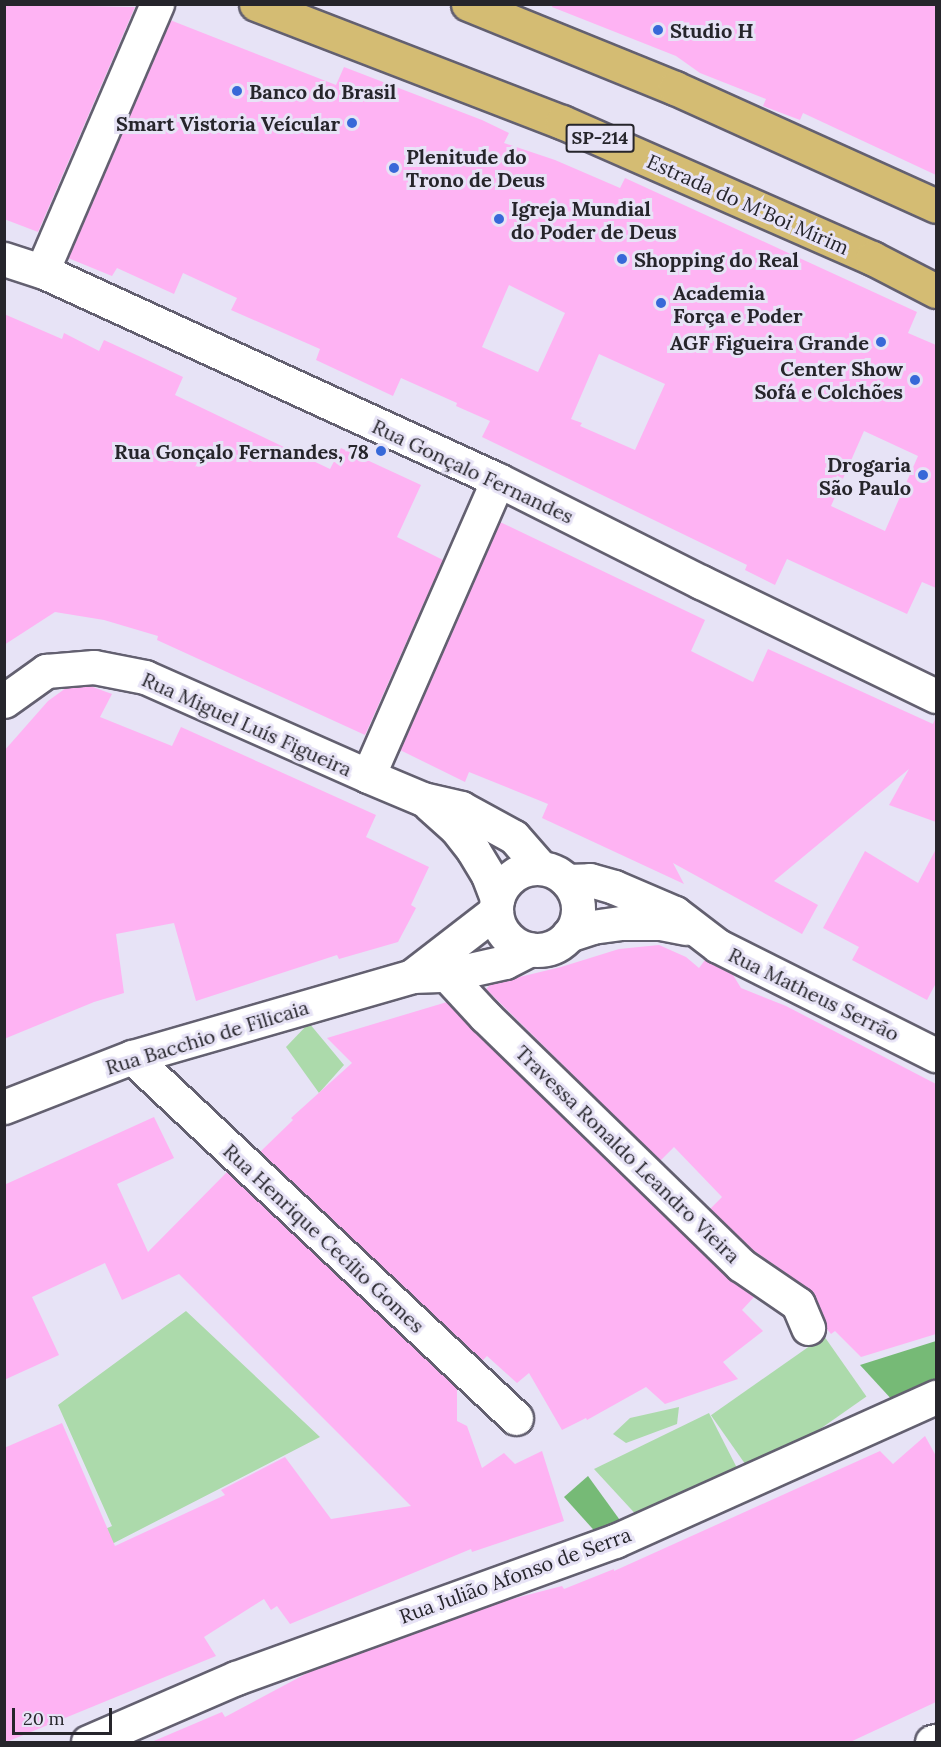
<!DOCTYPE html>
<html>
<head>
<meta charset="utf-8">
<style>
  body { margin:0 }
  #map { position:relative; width:941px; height:1747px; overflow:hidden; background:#e7e3f6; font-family:Lora,serif }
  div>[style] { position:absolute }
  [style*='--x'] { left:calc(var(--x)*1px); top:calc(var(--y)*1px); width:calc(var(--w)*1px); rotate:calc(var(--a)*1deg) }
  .green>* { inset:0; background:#acdaab; transform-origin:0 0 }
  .forest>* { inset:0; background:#76ba76 }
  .building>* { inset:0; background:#feb3f3 }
  .roads { filter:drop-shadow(2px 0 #636070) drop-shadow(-2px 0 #636070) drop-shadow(0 2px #636070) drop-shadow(0 -2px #636070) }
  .minor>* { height:33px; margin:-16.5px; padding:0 16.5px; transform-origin:16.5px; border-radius:16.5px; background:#fff }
  .minor>.ring { margin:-16.5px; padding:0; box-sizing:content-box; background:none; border:33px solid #fff; border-radius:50% }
  .major>* { height:33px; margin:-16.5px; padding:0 16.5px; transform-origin:16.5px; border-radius:16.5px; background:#d4bc73 }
  .dots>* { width:16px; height:16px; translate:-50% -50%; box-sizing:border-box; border:3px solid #e7e3f6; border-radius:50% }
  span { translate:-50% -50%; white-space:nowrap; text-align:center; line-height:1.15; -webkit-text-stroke:6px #e7e3f6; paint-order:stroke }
  .shield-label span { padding:2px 4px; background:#e7e3f6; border:2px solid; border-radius:4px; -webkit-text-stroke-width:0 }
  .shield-label { font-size:18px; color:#26252b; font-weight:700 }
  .poi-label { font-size:20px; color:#26252b; font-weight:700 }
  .left { translate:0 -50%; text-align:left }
  .right { translate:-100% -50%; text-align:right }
  .street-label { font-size:20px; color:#26252b }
  .frame { position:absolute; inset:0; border:6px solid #26252b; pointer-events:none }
  .scale { position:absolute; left:12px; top:1708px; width:100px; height:27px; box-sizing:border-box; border:3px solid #26252b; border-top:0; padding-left:8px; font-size:18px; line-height:21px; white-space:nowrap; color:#26252b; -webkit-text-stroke:4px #e7e3f6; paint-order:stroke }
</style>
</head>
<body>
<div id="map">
  <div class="green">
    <div style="clip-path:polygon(309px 1023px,344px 1065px,319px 1093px,286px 1047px)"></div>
    <div style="clip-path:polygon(186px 1311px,320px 1437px,5px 1599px,5px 1573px,112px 1526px,58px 1405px)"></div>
    <div style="left:824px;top:1336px;width:74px;height:138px;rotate:55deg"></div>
    <div style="clip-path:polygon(679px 1407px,677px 1424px,626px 1443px,613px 1434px,630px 1418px)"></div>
    <div style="clip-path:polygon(709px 1413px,739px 1472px,641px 1520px,594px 1469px)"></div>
  </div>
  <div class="forest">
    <div style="clip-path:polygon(936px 1341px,936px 1380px,894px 1402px,860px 1365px)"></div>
    <div style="clip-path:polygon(588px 1476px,622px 1523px,600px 1537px,564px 1497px)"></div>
  </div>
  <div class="building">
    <div style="clip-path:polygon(4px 4px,135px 7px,38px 232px,4px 219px)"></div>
    <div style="clip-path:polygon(553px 4px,936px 4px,936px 175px,803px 113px,800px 120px,763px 106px,766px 99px,700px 73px,676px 56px,552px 7px)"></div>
    <div style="clip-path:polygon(evenodd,170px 20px,336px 85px,344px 67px,482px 120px,509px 133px,504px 143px,555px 160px,620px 188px,625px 178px,917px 312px,908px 333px,936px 345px,936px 588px,922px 582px,907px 614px,787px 559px,775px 585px,745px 570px,747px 565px,482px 437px,490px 421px,456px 406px,457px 403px,401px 378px,393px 396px,316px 360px,320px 349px,231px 310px,237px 298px,183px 273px,174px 294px,117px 268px,112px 276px,68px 258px,170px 20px,509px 285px,565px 313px,538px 372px,482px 347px,509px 285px,170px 20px,599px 354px,665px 384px,635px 450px,580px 426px,582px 423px,571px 419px,599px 354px,170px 20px,864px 431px,918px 456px,885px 531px,831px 506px,864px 431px)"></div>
    <div style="clip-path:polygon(4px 314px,62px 339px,64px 333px,99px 351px,104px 340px,143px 358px,183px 377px,175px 395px,330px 469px,341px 448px,421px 485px,397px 537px,443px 560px,365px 735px,157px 640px,158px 636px,104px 620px,55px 612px,4px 645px)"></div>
    <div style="clip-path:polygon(500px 522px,705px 620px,691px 651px,753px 682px,768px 649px,933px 724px,936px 717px,936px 822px,889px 805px,909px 769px,774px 881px,818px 905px,802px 934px,673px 863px,684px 884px,542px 818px,548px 804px,469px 772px,465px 782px,400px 750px)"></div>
    <div style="clip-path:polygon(90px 686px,112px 694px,100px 717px,172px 746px,181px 727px,376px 815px,366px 837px,429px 867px,411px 905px,416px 908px,398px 942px,339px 959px,337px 955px,196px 1001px,174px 923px,116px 934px,124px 993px,94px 1002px,4px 1039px,4px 751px,48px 701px,66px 688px)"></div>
    <div style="clip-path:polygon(936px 849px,936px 983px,927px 1000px,852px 960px,859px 947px,823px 928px,865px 851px,918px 883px)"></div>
    <div style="clip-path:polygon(659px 945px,686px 957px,699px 968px,705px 960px,733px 975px,741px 988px,786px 1006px,936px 1084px,936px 1334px,861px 1357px,835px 1331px,831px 1334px,826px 1328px,815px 1297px,809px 1289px,753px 1250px,710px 1209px,722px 1197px,674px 1147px,660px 1161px,486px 989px,491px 984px,561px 967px,619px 949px)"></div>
    <div style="clip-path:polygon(447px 1002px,728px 1278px,754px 1297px,742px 1310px,763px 1331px,723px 1362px,738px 1379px,665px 1404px,646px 1387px,587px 1420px,586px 1418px,562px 1430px,529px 1373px,517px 1383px,487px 1356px,482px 1361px,260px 1152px,293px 1120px,291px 1118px,352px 1063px,327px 1038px)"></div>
    <div style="clip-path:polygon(154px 1117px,174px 1158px,117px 1184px,148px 1252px,227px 1172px,457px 1388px,457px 1421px,467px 1426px,482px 1468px,504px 1453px,515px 1464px,542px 1451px,564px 1521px,472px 1552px,471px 1549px,290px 1624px,277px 1606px,271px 1610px,264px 1599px,204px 1637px,216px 1656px,4px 1743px,4px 1448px,62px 1423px,115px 1546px,225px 1495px,221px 1490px,285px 1457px,331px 1519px,411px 1506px,179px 1274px,122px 1300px,105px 1263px,32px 1297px,59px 1355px,4px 1380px,4px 1185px)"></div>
    <div style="clip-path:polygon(925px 1436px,936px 1456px,936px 1702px,848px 1743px,149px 1743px,222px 1712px,225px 1717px,313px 1670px,497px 1603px,562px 1586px,564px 1589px,614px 1569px,614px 1571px,880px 1451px,893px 1464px)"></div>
  </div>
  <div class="roads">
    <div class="minor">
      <div style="--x:4;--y:259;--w:40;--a:18"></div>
      <div style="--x:42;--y:271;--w:502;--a:24.62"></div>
      <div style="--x:498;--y:480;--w:227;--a:26.7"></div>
      <div style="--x:701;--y:582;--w:261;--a:25.9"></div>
      <div style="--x:42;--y:271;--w:291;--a:-66.7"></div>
      <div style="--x:4;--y:701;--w:52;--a:-35.5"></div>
      <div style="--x:46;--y:671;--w:48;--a:-4.8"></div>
      <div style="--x:94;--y:667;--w:52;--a:11.1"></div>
      <div style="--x:145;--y:677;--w:244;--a:23.9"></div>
      <div style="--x:368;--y:776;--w:60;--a:22.7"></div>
      <div style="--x:423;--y:799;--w:39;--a:13"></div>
      <div style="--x:461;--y:808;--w:60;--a:28.7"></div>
      <div style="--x:514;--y:837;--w:41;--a:48.9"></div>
      <div style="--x:368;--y:776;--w:323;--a:-66.3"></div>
      <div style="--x:429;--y:804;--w:36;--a:42"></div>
      <div style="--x:456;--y:828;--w:28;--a:52"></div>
      <div style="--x:473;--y:850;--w:29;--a:59"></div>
      <div style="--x:488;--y:875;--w:26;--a:69"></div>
      <div class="ring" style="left:496px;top:868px;width:49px;height:49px"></div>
      <div style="--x:567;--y:881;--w:23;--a:-2"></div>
      <div style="--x:590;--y:880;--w:25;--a:16"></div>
      <div style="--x:614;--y:887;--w:66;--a:23.1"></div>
      <div style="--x:675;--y:913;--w:54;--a:37.5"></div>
      <div style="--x:718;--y:946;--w:244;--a:26.6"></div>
      <div style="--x:568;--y:935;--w:25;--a:-18"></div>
      <div style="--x:592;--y:927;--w:30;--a:-8"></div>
      <div style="--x:622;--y:923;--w:38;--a:0"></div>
      <div style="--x:660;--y:923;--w:26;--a:11"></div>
      <div style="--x:447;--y:975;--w:56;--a:47.2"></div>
      <div style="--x:485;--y:1016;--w:357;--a:44.2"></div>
      <div style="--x:741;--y:1265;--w:69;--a:34.4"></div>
      <div style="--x:798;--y:1304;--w:26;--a:67"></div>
      <div style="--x:412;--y:976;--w:106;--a:-37.7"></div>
      <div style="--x:132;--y:1057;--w:527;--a:43.23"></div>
      <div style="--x:4;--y:1107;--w:137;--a:-21.3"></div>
      <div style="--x:132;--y:1057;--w:291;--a:-16.1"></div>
      <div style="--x:412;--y:976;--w:35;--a:-2"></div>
      <div style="--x:447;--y:975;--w:59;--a:-12.6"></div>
      <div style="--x:505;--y:962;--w:28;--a:-27"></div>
      <div style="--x:88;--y:1742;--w:161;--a:-23.4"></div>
      <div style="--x:236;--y:1678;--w:403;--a:-19.9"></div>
      <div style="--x:615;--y:1541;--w:352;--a:-24.2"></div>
      <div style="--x:932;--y:1742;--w:4;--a:-14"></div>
    </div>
    <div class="major">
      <div style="--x:256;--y:4;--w:328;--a:21.1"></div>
      <div style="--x:562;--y:122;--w:339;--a:23.7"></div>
      <div style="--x:872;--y:258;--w:72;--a:27.3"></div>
      <div style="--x:468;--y:4;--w:223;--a:22.1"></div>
      <div style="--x:675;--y:88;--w:286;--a:24.3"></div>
    </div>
  </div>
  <div class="dots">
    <div style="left:658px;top:30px;background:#3768d8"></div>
    <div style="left:237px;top:91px;background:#3768d8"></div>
    <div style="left:352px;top:123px;background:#3768d8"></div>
    <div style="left:394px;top:168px;background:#3768d8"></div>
    <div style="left:499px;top:219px;background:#3768d8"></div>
    <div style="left:622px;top:259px;background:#3768d8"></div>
    <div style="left:661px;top:303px;background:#3768d8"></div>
    <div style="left:881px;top:342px;background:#3768d8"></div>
    <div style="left:915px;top:380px;background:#3768d8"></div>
    <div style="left:381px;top:451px;background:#3768d8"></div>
    <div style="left:923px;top:475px;background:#3768d8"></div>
  </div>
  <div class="shield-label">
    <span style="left:600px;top:138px">SP-214</span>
  </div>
  <div class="poi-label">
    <span class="left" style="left:670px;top:30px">Studio H</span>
    <span class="left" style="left:249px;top:91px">Banco do Brasil</span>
    <span class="right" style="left:340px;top:123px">Smart Vistoria Veícular</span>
    <span class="left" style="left:406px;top:168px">Plenitude do<br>Trono de Deus</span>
    <span class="left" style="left:511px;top:220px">Igreja Mundial<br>do Poder de Deus</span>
    <span class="left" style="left:634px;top:259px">Shopping do Real</span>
    <span class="left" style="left:673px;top:304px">Academia<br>Força e Poder</span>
    <span class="right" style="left:869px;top:342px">AGF Figueira Grande</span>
    <span class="right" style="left:903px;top:380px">Center Show<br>Sofá e Colchões</span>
    <span class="right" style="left:369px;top:451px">Rua Gonçalo Fernandes, 78</span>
    <span class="right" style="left:911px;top:476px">Drogaria<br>São Paulo</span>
  </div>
  <div class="street-label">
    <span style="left:748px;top:204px;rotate:24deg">Estrada do M'Boi Mirim</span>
    <span style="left:473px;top:471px;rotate:25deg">Rua Gonçalo Fernandes</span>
    <span style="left:247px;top:724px;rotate:24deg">Rua Miguel Luís Figueira</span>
    <span style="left:814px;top:994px;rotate:26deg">Rua Matheus Serrão</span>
    <span style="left:207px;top:1037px;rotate:-17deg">Rua Bacchio de Filicaia</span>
    <span style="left:628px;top:1154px;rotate:44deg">Travessa Ronaldo Leandro Vieira</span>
    <span style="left:324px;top:1238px;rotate:43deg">Rua Henrique Cecílio Gomes</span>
    <span style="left:515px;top:1575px;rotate:-20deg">Rua Julião Afonso de Serra</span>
  </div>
  <div class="frame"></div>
  <div class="scale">20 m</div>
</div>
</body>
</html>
